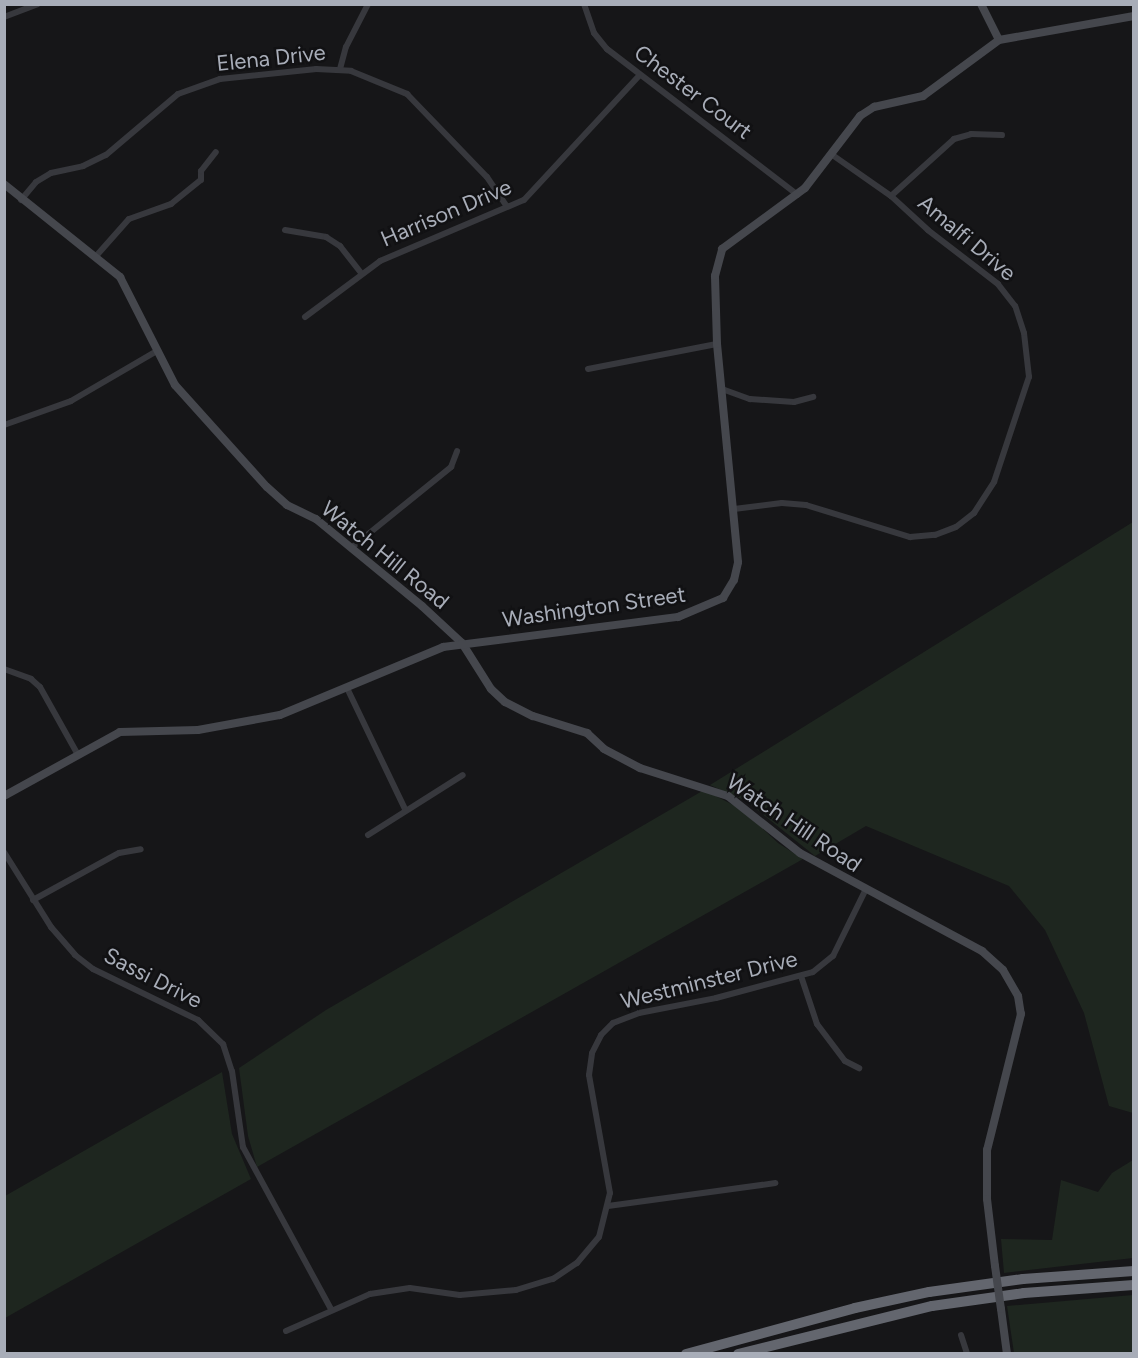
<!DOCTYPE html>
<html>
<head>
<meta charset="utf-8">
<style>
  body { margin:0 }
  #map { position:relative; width:1138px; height:1358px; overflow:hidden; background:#161618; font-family:Figtree,sans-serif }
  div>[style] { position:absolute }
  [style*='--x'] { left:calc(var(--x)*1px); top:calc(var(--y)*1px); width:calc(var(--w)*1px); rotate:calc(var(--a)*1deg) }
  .green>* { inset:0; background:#1e261f }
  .street>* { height:6px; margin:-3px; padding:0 3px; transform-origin:3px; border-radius:3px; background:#37383d }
  .secondary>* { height:8px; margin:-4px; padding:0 4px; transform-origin:4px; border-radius:4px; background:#45474d }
  .highway>* { height:10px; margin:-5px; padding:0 5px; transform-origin:5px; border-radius:5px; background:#63666e }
  .secondary-bridge>* { height:8px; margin:-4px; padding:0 4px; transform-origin:4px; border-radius:4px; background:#45474d }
  span { translate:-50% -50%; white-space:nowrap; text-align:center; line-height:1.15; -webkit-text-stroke:5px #111113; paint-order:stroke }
  .street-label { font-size:22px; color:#a8adb8 }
  .frame { position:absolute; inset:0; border:6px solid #a8adb8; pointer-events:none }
</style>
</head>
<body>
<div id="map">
  <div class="green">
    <div style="clip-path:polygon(1133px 522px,1133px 1113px,1109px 1106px,1084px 1013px,1045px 930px,1009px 886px,866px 826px,815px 856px,746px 801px,710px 785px)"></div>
    <div style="clip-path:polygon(704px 790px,743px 810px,778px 843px,803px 859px,257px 1167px,248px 1136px,239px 1068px,326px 1010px)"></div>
    <div style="clip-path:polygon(222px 1072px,232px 1134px,251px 1179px,5px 1318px,5px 1196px)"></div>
    <div style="clip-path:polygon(1133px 1160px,1133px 1258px,1004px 1273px,1001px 1239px,1052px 1240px,1061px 1180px,1098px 1192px,1112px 1173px)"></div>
    <div style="clip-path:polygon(1133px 1295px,1133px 1353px,1014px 1353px,1007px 1306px)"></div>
  </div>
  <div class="street">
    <div style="--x:584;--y:4;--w:31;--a:71"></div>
    <div style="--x:594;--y:33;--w:21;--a:51"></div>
    <div style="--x:607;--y:49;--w:240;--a:37.4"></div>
    <div style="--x:4;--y:17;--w:36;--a:-21"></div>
    <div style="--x:340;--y:69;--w:23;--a:-75"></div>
    <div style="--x:346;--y:47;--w:48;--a:-62.9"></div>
    <div style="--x:891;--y:196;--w:85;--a:-42.1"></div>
    <div style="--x:954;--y:139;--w:18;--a:-16"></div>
    <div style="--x:971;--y:134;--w:31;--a:2"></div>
    <div style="--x:21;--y:200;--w:23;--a:-50"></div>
    <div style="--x:36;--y:182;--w:17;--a:-31"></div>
    <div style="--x:51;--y:173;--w:33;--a:-12"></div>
    <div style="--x:83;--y:166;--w:25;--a:-26"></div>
    <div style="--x:106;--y:155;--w:94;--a:-40.3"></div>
    <div style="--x:178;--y:94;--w:45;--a:-19.7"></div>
    <div style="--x:220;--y:79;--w:97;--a:-5.9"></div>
    <div style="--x:316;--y:69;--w:35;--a:3"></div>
    <div style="--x:351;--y:71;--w:61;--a:22.3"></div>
    <div style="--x:407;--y:94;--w:115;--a:46.1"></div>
    <div style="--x:487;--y:177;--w:36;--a:56"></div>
    <div style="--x:285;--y:230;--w:42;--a:9.7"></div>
    <div style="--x:326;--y:237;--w:17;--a:33"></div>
    <div style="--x:340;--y:246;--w:33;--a:52"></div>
    <div style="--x:97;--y:255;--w:48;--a:-48.4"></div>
    <div style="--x:129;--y:219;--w:45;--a:-19.7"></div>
    <div style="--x:171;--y:204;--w:38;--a:-39"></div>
    <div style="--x:201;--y:180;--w:9;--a:-90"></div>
    <div style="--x:201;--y:171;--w:24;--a:-52"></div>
    <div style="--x:305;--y:317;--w:94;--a:-36.7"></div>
    <div style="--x:380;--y:261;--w:156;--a:-23"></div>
    <div style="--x:524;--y:200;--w:169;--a:-47.2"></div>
    <div style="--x:588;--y:369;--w:131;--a:-11"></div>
    <div style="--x:722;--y:389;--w:30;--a:20"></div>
    <div style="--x:750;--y:399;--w:44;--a:3.9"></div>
    <div style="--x:794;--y:402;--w:20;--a:-15"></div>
    <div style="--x:4;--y:425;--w:71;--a:-19.7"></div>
    <div style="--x:71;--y:401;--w:99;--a:-30.2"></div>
    <div style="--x:734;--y:509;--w:48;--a:-7.1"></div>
    <div style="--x:782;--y:503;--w:24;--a:5"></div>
    <div style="--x:806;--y:505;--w:109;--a:17.1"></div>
    <div style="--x:910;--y:537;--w:25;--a:-5"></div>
    <div style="--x:935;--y:535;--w:22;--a:-21"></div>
    <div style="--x:956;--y:527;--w:23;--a:-38"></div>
    <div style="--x:974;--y:513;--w:37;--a:-57"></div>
    <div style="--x:994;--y:482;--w:111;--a:-71.6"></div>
    <div style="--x:1029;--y:377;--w:44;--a:-96.5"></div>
    <div style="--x:1024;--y:333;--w:28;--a:-108"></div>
    <div style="--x:1015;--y:306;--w:28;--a:-128"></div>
    <div style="--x:998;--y:284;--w:88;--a:-142.4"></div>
    <div style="--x:928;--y:230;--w:50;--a:-137.4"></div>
    <div style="--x:891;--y:196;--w:73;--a:-145"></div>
    <div style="--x:351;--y:548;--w:129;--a:-39"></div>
    <div style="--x:451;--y:467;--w:17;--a:-69"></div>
    <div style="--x:4;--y:669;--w:29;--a:20"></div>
    <div style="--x:31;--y:679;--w:12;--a:42"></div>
    <div style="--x:40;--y:687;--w:78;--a:60.8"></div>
    <div style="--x:347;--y:688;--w:136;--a:64.4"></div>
    <div style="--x:368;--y:835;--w:112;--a:-32.3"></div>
    <div style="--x:4;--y:852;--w:89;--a:57.9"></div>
    <div style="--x:51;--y:927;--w:37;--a:49"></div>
    <div style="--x:75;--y:955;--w:23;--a:38"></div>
    <div style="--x:93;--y:969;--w:117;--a:25.9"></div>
    <div style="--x:198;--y:1020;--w:35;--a:44"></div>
    <div style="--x:223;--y:1044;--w:28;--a:72"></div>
    <div style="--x:232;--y:1071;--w:77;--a:81.8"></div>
    <div style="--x:243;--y:1147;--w:184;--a:61.5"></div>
    <div style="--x:33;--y:900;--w:98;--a:-28.7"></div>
    <div style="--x:119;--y:853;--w:22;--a:-10"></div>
    <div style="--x:801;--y:976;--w:51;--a:71.6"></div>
    <div style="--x:817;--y:1024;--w:46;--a:52.9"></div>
    <div style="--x:845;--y:1061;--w:16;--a:27"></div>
    <div style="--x:608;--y:1206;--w:169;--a:-7.8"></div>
    <div style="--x:286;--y:1331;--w:92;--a:-23.8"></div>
    <div style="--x:370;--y:1294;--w:40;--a:-8.5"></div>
    <div style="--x:410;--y:1288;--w:50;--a:8"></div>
    <div style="--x:460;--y:1295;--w:56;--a:-5.1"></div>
    <div style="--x:516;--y:1290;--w:39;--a:-17"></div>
    <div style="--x:553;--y:1279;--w:29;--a:-34"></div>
    <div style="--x:577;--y:1263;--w:34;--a:-50"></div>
    <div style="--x:599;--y:1237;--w:45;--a:-76"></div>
    <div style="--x:610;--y:1193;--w:120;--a:-100.1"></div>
    <div style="--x:589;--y:1075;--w:22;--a:-82"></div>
    <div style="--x:592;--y:1053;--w:20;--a:-63"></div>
    <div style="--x:601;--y:1035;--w:17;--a:-45"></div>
    <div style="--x:613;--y:1023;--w:28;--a:-21"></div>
    <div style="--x:639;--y:1013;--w:78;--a:-11"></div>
    <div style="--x:716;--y:998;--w:100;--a:-15"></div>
    <div style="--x:813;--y:972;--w:26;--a:-39"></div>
    <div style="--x:833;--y:956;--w:72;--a:-63.8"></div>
    <div style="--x:961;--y:1335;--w:20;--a:72"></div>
  </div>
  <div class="secondary">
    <div style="--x:981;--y:4;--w:40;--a:63.4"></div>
    <div style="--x:999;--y:40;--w:137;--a:-10.1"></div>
    <div style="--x:4;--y:184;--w:149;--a:38.7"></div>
    <div style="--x:120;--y:277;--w:121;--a:63"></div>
    <div style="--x:175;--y:385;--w:137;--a:48"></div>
    <div style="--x:267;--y:487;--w:27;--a:42"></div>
    <div style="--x:287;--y:505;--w:32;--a:26"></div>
    <div style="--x:316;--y:519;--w:137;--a:39.4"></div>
    <div style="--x:422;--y:606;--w:54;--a:42.8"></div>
    <div style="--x:462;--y:643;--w:54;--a:57.8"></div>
    <div style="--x:491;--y:689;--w:19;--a:43"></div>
    <div style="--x:505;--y:702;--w:31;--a:27"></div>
    <div style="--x:533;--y:716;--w:57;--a:17.5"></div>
    <div style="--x:587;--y:733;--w:23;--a:43"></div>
    <div style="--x:604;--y:749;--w:41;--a:27.8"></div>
    <div style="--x:640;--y:768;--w:92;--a:17.7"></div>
    <div style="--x:728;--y:796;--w:92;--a:38.4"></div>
    <div style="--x:800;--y:853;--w:207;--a:28.3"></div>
    <div style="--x:982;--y:951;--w:28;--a:42"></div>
    <div style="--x:1003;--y:970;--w:30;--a:60"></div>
    <div style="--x:1018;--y:996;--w:18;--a:81"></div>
    <div style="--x:1021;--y:1014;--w:140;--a:104"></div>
    <div style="--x:987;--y:1150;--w:49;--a:90"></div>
    <div style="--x:987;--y:1199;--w:67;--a:83.2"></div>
    <div style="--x:4;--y:796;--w:132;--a:-28.9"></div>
    <div style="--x:120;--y:732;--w:78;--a:-1.5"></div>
    <div style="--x:198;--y:730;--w:83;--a:-10.4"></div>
    <div style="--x:280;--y:715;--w:177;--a:-22.6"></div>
    <div style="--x:443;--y:647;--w:237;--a:-7.3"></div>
    <div style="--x:678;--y:617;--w:49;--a:-22.9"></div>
    <div style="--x:723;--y:598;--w:21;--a:-59"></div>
    <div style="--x:734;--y:580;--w:18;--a:-77"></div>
    <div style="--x:738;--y:562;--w:219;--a:-95.5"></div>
    <div style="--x:717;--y:344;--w:68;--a:-91.7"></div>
    <div style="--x:715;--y:276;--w:28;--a:-75"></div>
    <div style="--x:722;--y:249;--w:103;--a:-36.3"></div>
    <div style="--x:805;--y:188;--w:91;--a:-52.6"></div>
    <div style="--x:860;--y:116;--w:17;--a:-33"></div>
    <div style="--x:874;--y:107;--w:50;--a:-12.7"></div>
    <div style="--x:923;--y:96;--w:94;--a:-36.4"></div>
    <div style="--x:1001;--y:1309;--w:45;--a:82.4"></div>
  </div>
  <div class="highway">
    <div style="--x:686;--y:1354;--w:175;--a:-15.2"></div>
    <div style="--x:855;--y:1308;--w:76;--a:-12.2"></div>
    <div style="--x:929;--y:1292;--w:95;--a:-7.9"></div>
    <div style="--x:1023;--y:1279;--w:111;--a:-4.1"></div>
    <div style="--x:738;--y:1354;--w:200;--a:-13.9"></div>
    <div style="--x:932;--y:1306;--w:93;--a:-8"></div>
    <div style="--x:1024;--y:1293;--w:110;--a:-4.2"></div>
  </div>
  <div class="secondary-bridge">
    <div style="--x:995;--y:1266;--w:43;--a:82.1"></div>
  </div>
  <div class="street-label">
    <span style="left:271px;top:58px;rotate:-6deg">Elena Drive</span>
    <span style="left:693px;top:92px;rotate:37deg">Chester Court</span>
    <span style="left:446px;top:213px;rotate:-23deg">Harrison Drive</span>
    <span style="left:967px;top:238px;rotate:40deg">Amalfi Drive</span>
    <span style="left:385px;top:555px;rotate:39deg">Watch Hill Road</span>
    <span style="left:594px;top:607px;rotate:-8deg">Washington Street</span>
    <span style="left:794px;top:823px;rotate:34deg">Watch Hill Road</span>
    <span style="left:153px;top:978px;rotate:27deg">Sassi Drive</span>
    <span style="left:709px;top:980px;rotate:-14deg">Westminster Drive</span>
  </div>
  <div class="frame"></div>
</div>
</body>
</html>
